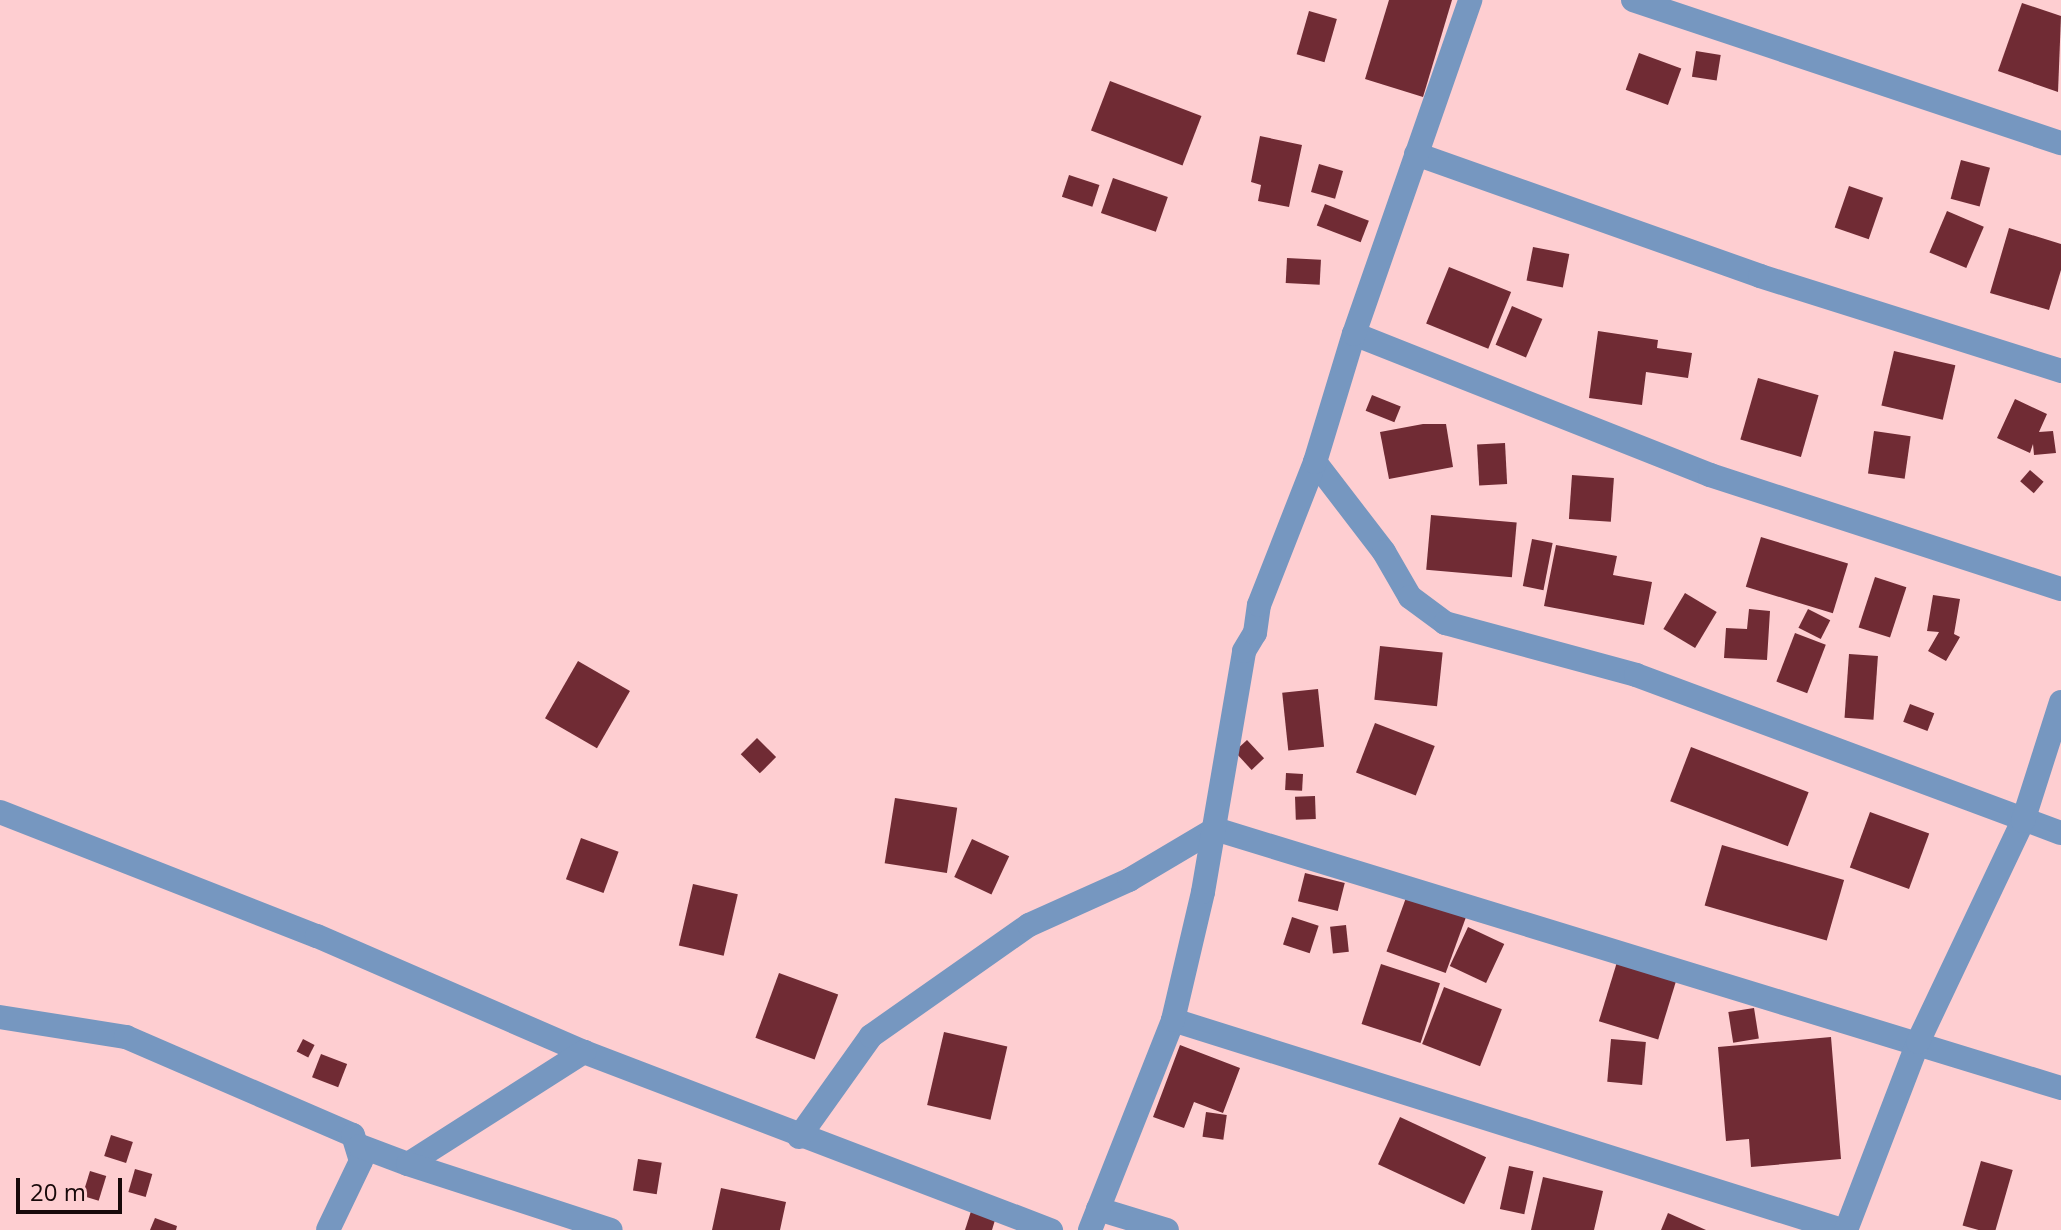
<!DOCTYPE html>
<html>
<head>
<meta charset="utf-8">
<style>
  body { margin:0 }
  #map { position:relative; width:2061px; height:1230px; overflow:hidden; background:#feced1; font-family:"Open Sans",sans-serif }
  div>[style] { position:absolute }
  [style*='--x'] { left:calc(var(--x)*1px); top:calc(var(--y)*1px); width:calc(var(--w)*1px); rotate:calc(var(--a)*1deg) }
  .building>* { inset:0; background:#702b34; transform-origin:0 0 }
  .minor>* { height:24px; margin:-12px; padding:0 12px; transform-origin:12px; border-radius:12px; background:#7697c0 }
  span { translate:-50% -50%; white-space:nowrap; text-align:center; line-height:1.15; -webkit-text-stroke:8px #feced1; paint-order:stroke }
  .scale { position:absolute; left:16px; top:1178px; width:106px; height:36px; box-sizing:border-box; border:4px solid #18090a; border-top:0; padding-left:10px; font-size:24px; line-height:28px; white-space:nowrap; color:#18090a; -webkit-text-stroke:6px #feced1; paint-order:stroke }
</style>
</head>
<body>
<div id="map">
  <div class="building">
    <div style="clip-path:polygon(1389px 0,1452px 0,1423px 97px,1365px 79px)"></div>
    <div style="clip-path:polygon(2022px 3px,2061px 16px,2058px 92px,1998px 71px)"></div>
    <div style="left:1309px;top:11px;width:29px;height:45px;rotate:16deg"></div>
    <div style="left:1696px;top:51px;width:25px;height:26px;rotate:9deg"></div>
    <div style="left:1639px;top:53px;width:45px;height:39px;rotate:20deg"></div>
    <div style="left:1110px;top:81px;width:98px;height:53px;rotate:21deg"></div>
    <div style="clip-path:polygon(1260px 136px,1302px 145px,1289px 207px,1258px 201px,1261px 185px,1251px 182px)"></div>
    <div style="left:1961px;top:160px;width:30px;height:40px;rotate:15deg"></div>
    <div style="left:1319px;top:164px;width:25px;height:29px;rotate:16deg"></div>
    <div style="left:1069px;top:175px;width:32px;height:23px;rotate:18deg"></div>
    <div style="left:1113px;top:178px;width:58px;height:37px;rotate:19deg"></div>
    <div style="left:1849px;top:186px;width:36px;height:44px;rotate:19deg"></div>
    <div style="left:1325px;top:204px;width:47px;height:23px;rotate:21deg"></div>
    <div style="left:1947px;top:211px;width:40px;height:45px;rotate:23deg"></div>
    <div style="clip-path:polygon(2009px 228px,2061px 244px,2061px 270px,2049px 310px,1990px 293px)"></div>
    <div style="left:1533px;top:247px;width:37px;height:34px;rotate:11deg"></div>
    <div style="left:1287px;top:258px;width:34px;height:25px;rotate:3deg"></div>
    <div style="left:1449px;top:267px;width:67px;height:61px;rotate:22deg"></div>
    <div style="left:1512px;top:306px;width:33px;height:42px;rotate:23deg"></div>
    <div style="clip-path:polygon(1598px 331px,1658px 340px,1657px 348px,1692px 353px,1688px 378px,1646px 372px,1642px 405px,1589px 398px)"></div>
    <div style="left:1894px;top:351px;width:63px;height:56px;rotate:13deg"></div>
    <div style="left:1758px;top:378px;width:63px;height:64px;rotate:16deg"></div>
    <div style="left:1372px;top:395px;width:31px;height:17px;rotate:22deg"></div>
    <div style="clip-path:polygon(2015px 399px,2047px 414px,2039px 432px,2053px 431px,2056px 453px,2034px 455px,2033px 444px,2030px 453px,1997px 438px)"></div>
    <div style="clip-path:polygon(1423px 424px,1446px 424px,1453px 467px,1389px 479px,1380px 432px)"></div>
    <div style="left:1874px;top:431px;width:37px;height:43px;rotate:8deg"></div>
    <div style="left:1505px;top:443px;width:41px;height:28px;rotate:87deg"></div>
    <div style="left:2030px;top:470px;width:18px;height:15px;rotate:41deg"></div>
    <div style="left:1572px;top:475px;width:42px;height:44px;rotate:4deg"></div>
    <div style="left:1431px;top:515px;width:86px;height:55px;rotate:5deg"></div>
    <div style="left:1761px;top:537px;width:91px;height:52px;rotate:17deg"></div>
    <div style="left:1532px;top:539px;width:21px;height:48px;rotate:11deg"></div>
    <div style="clip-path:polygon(1556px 545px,1617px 556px,1613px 575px,1652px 582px,1644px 625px,1544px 606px)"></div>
    <div style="left:1875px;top:577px;width:33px;height:53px;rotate:18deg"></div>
    <div style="left:1685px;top:593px;width:37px;height:42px;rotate:31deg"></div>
    <div style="clip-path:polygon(1933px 595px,1960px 599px,1954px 634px,1960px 637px,1946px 661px,1928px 651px,1939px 632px,1927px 631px)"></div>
    <div style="clip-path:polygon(1749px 609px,1770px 611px,1767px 660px,1724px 658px,1726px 628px,1747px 629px)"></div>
    <div style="left:1808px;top:609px;width:25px;height:21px;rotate:27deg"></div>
    <div style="left:1795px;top:633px;width:33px;height:52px;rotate:21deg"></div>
    <div style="left:1380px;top:646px;width:63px;height:54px;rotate:6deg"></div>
    <div style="left:1849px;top:654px;width:29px;height:64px;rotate:4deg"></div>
    <div style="left:578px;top:661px;width:60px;height:66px;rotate:30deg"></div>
    <div style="left:1318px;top:689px;width:58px;height:36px;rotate:84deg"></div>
    <div style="left:1910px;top:704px;width:26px;height:19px;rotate:21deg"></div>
    <div style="left:1375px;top:723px;width:64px;height:53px;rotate:21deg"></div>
    <div style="left:757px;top:738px;width:27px;height:23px;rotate:45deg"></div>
    <div style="left:1247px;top:740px;width:25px;height:17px;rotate:47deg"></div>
    <div style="left:1691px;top:747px;width:126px;height:58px;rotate:21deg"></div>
    <div style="left:1286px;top:773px;width:17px;height:17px;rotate:3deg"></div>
    <div style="left:1315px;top:796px;width:23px;height:20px;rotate:88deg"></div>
    <div style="left:895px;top:798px;width:63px;height:66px;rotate:9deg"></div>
    <div style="left:1870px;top:812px;width:63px;height:59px;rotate:20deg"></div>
    <div style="left:581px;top:838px;width:40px;height:44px;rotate:20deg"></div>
    <div style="left:972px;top:839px;width:41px;height:42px;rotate:25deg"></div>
    <div style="left:1722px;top:845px;width:127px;height:63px;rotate:16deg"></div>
    <div style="left:1305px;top:873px;width:41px;height:29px;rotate:14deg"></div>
    <div style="left:693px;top:884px;width:46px;height:63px;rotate:13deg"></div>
    <div style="left:1407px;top:895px;width:63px;height:60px;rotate:20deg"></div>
    <div style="left:1292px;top:917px;width:28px;height:29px;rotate:18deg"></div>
    <div style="left:1346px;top:925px;width:27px;height:16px;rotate:84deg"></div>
    <div style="left:1468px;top:927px;width:40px;height:43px;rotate:25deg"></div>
    <div style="left:1617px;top:962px;width:62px;height:62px;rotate:17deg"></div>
    <div style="left:1381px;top:964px;width:62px;height:63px;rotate:18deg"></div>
    <div style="left:779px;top:973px;width:63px;height:69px;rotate:20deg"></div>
    <div style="left:1444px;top:987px;width:62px;height:61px;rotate:21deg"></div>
    <div style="left:1754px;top:1008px;width:31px;height:26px;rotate:81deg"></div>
    <div style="left:944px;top:1032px;width:65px;height:75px;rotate:13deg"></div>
    <div style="clip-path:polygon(1831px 1037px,1841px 1159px,1751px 1167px,1749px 1139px,1726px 1141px,1718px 1047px)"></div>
    <div style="left:303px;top:1039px;width:13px;height:14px;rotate:27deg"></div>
    <div style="left:1611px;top:1039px;width:35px;height:43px;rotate:5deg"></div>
    <div style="clip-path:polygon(1180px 1045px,1240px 1068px,1223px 1113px,1194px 1102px,1184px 1128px,1153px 1117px)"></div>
    <div style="left:321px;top:1054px;width:28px;height:25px;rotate:21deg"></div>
    <div style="left:1206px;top:1112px;width:21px;height:25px;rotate:8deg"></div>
    <div style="left:1400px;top:1117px;width:95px;height:52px;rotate:25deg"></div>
    <div style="left:111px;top:1135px;width:23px;height:22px;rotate:18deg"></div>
    <div style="left:638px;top:1159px;width:24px;height:32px;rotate:9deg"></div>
    <div style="left:1981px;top:1161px;width:33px;height:67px;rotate:16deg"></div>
    <div style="left:1509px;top:1166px;width:25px;height:44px;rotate:12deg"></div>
    <div style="left:135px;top:1169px;width:18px;height:24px;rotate:16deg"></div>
    <div style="left:90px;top:1171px;width:17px;height:26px;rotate:17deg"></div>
    <div style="clip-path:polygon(1543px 1177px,1603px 1191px,1594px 1230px,1531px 1230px)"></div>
    <div style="clip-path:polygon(721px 1188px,786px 1202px,780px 1230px,712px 1230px)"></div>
    <div style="clip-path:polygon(974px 1202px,998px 1210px,992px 1230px,965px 1230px)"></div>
    <div style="clip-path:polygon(1668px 1213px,1706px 1230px,1661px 1230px)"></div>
    <div style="clip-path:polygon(155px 1218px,177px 1226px,176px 1230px,150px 1230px)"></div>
  </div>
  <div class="minor">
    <div style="--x:1633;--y:0;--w:451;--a:18.5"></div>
    <div style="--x:1416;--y:154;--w:365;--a:19.5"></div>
    <div style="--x:1760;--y:276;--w:316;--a:17.5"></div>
    <div style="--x:1354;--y:334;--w:383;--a:21.6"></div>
    <div style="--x:1710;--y:475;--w:369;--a:18"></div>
    <div style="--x:1315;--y:462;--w:113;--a:52.5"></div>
    <div style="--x:1384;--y:552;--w:52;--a:60"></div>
    <div style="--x:1410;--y:597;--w:44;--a:36.6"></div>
    <div style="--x:1445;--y:623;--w:198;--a:15.2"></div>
    <div style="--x:1636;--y:675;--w:453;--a:20.4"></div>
    <div style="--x:0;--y:812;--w:340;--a:21.4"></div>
    <div style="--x:317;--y:936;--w:291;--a:23.5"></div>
    <div style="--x:584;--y:1052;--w:500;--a:20.9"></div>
    <div style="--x:0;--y:1017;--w:128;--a:9"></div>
    <div style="--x:126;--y:1037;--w:247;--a:23.4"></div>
    <div style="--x:353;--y:1135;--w:27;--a:73"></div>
    <div style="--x:361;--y:1161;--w:76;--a:115.6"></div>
    <div style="--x:1173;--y:1020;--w:701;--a:17.43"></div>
    <div style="--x:799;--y:1137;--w:124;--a:-54.5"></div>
    <div style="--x:871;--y:1036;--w:193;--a:-35.1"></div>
    <div style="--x:1029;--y:925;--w:110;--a:-24.2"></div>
    <div style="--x:1129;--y:880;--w:100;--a:-30.7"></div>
    <div style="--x:1215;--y:829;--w:885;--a:17.02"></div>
    <div style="--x:360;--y:1146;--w:51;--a:20.6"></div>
    <div style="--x:408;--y:1164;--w:209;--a:-32.5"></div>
    <div style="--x:408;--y:1164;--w:213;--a:18"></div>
    <div style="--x:1098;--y:1209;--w:72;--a:16.9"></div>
    <div style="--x:1090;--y:1230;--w:226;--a:-68.4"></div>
    <div style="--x:1173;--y:1020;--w:131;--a:-76.8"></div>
    <div style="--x:1203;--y:892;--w:244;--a:-80.3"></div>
    <div style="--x:1244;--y:651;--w:21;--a:-59"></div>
    <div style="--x:1255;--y:633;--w:28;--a:-82"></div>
    <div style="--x:1259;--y:605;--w:154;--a:-68.6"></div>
    <div style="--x:1315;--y:462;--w:134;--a:-73.1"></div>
    <div style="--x:1354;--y:334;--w:354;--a:-70.8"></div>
    <div style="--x:1846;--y:1230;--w:201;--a:-69"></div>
    <div style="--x:1918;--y:1042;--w:245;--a:-64.6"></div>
    <div style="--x:2023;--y:821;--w:125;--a:-72.3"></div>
  </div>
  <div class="scale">20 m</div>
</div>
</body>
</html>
